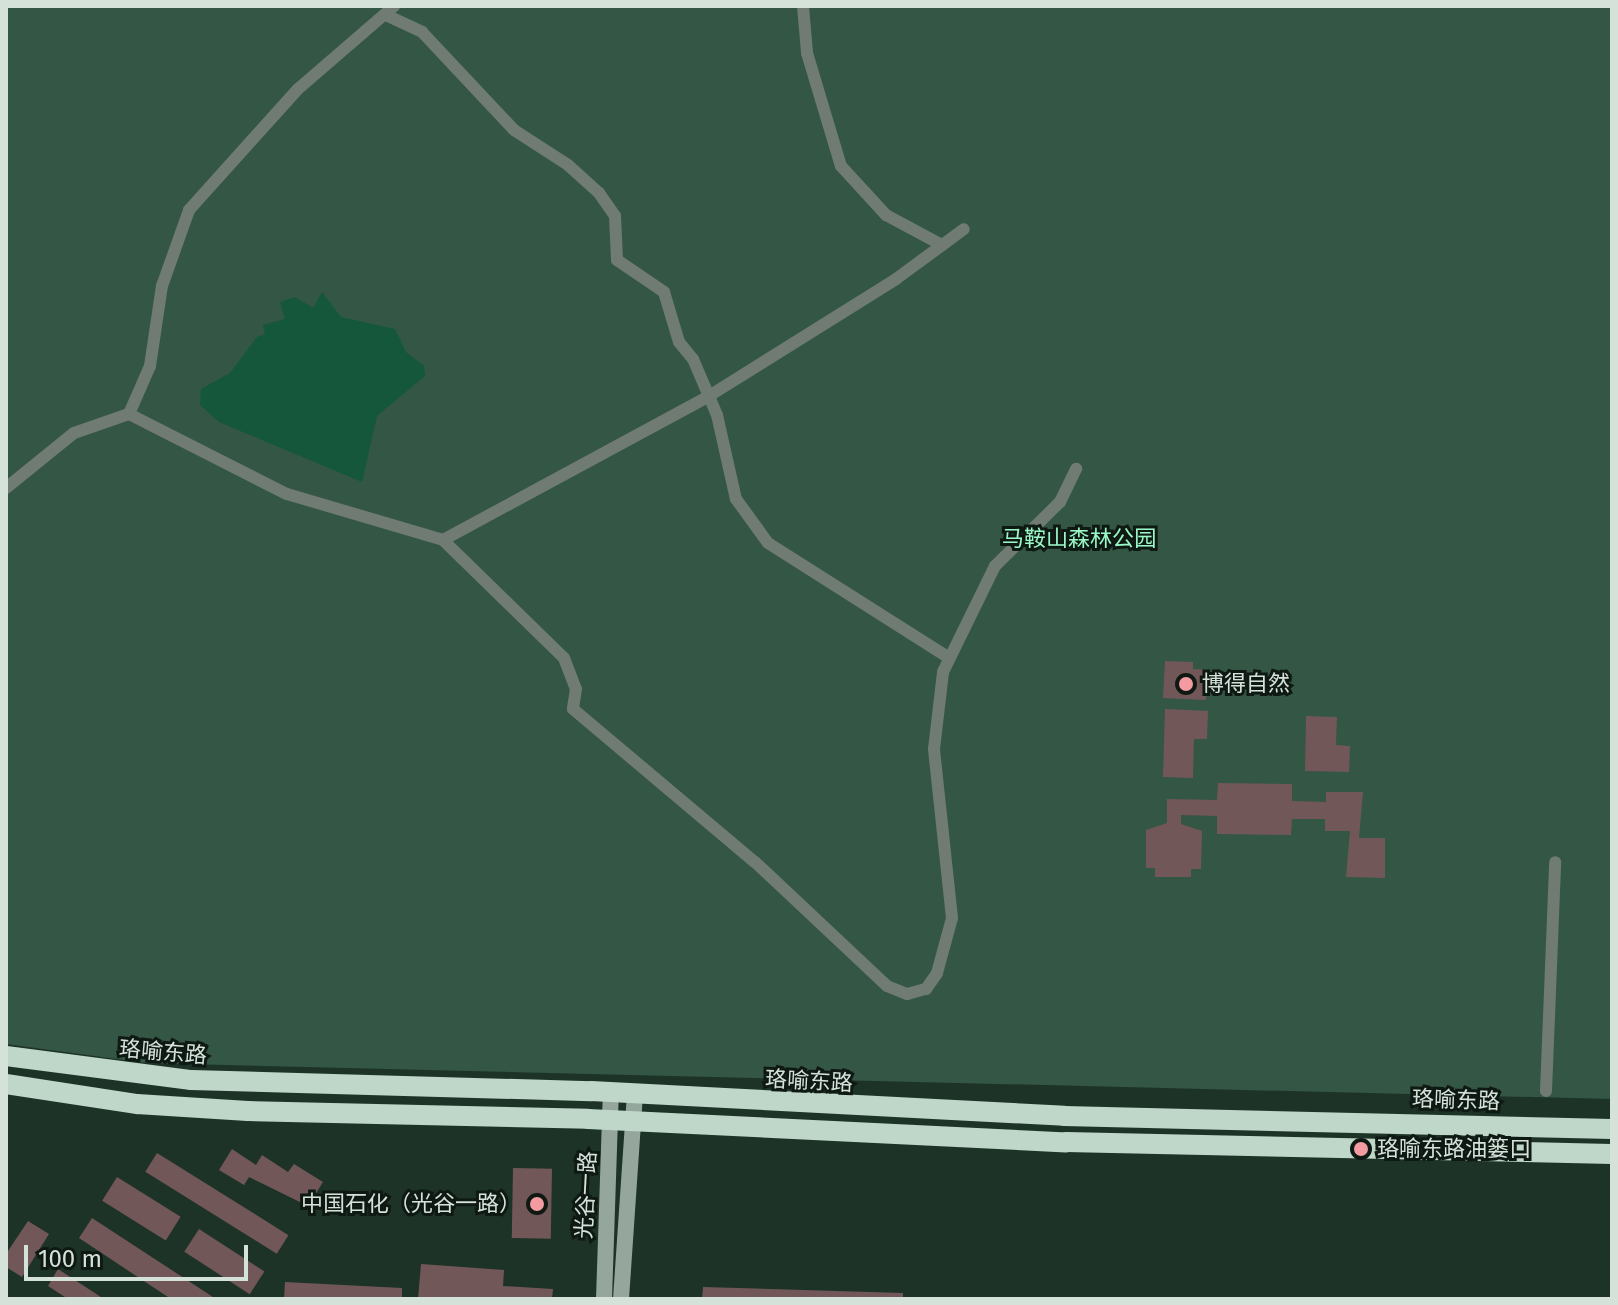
<!DOCTYPE html>
<html>
<head>
<meta charset="utf-8">
<style>
  body { margin:0 }
  #map { position:relative; width:1618px; height:1305px; overflow:hidden; background:#1d3327; font-family:"Fira Sans","Noto Sans SC",sans-serif }
  div>[style] { position:absolute }
  [style*='--x'] { left:calc(var(--x)*1px); top:calc(var(--y)*1px); width:calc(var(--w)*1px); rotate:calc(var(--a)*1deg) }
  .green>* { inset:0; background:#345644 }
  .water>* { inset:0; background:#15573a }
  .building>* { inset:0; background:#725758; transform-origin:0 0 }
  .minor>* { height:12px; margin:-6px; padding:0 6px; transform-origin:6px; border-radius:6px; background:#707b74 }
  .secondary>* { height:16px; margin:-8px; padding:0 8px; transform-origin:8px; border-radius:8px; background:#95a69c }
  .trunk>* { height:20px; margin:-10px; padding:0 10px; transform-origin:10px; border-radius:10px; background:#bed7c8 }
  .dots>* { width:22px; height:22px; translate:-50% -50%; box-sizing:border-box; border:4px solid #0f1913; border-radius:50% }
  span { translate:-50% -50%; white-space:nowrap; text-align:center; line-height:1.15; -webkit-text-stroke:6px #0f1913; paint-order:stroke }
  .park-label { font-size:22px; color:#9af7c6 }
  .poi-label { font-size:22px; color:#d4e2da }
  .left { translate:0 -50%; text-align:left }
  .right { translate:-100% -50%; text-align:right }
  .street-label { font-size:22px; color:#d4e2da }
  .frame { position:absolute; inset:0; border:8px solid #d4e2da; pointer-events:none }
  .scale { position:absolute; left:24px; top:1245px; width:224px; height:36px; box-sizing:border-box; border:4px solid #d4e2da; border-top:0; padding-left:10px; font-size:24px; line-height:28px; white-space:nowrap; color:#d4e2da; -webkit-text-stroke:6px #0f1913; paint-order:stroke }
</style>
</head>
<body>
<div id="map">
  <div class="green">
    <div style="clip-path:polygon(6px 6px,1612px 6px,1612px 1099px,146px 1063px,6px 1044px)"></div>
  </div>
  <div class="water">
    <div style="clip-path:polygon(322px 292px,341px 317px,395px 329px,406px 352px,424px 366px,425px 376px,377px 416px,362px 482px,219px 422px,200px 405px,201px 389px,230px 373px,257px 337px,265px 334px,263px 325px,285px 319px,280px 302px,295px 297px,313px 308px)"></div>
  </div>
  <div class="building">
    <div style="clip-path:polygon(1165px 661px,1193px 662px,1193px 669px,1208px 670px,1206px 700px,1163px 698px)"></div>
    <div style="clip-path:polygon(1165px 709px,1208px 711px,1207px 739px,1194px 739px,1193px 778px,1163px 777px)"></div>
    <div style="clip-path:polygon(1306px 716px,1337px 717px,1336px 745px,1350px 746px,1349px 772px,1305px 771px)"></div>
    <div style="clip-path:polygon(1218px 783px,1292px 784px,1292px 801px,1326px 802px,1326px 792px,1363px 792px,1359px 838px,1385px 838px,1385px 878px,1346px 877px,1350px 831px,1325px 831px,1325px 819px,1292px 819px,1291px 835px,1217px 834px,1217px 816px,1181px 815px,1181px 824px,1202px 831px,1201px 869px,1191px 869px,1191px 877px,1155px 877px,1155px 868px,1146px 868px,1146px 830px,1167px 823px,1167px 799px,1217px 800px)"></div>
    <div style="clip-path:polygon(232px 1149px,256px 1165px,262px 1155px,288px 1172px,294px 1164px,323px 1182px,308px 1206px,249px 1177px,244px 1185px,219px 1170px)"></div>
    <div style="left:157px;top:1153px;width:155px;height:22px;rotate:32deg"></div>
    <div style="left:513px;top:1168px;width:39px;height:70px;rotate:1deg"></div>
    <div style="left:117px;top:1177px;width:75px;height:28px;rotate:32deg"></div>
    <div style="clip-path:polygon(92px 1218px,216px 1299px,171px 1299px,79px 1238px)"></div>
    <div style="clip-path:polygon(28px 1221px,49px 1234px,22px 1277px,6px 1267px,6px 1254px)"></div>
    <div style="left:199px;top:1229px;width:78px;height:27px;rotate:33deg"></div>
    <div style="clip-path:polygon(421px 1264px,504px 1270px,503px 1286px,553px 1289px,552px 1299px,418px 1299px)"></div>
    <div style="clip-path:polygon(58px 1269px,104px 1299px,68px 1299px,48px 1286px)"></div>
    <div style="clip-path:polygon(285px 1282px,402px 1288px,402px 1299px,284px 1299px)"></div>
    <div style="clip-path:polygon(703px 1287px,903px 1293px,903px 1299px,702px 1299px)"></div>
  </div>
  <div class="minor">
    <div style="--x:803;--y:6;--w:47;--a:85.1"></div>
    <div style="--x:807;--y:53;--w:118;--a:73.3"></div>
    <div style="--x:841;--y:166;--w:67;--a:47.4"></div>
    <div style="--x:886;--y:215;--w:64;--a:28.2"></div>
    <div style="--x:388;--y:16;--w:38;--a:25"></div>
    <div style="--x:422;--y:32;--w:134;--a:46.8"></div>
    <div style="--x:514;--y:130;--w:64;--a:32.9"></div>
    <div style="--x:568;--y:165;--w:42;--a:42.1"></div>
    <div style="--x:599;--y:193;--w:28;--a:55"></div>
    <div style="--x:615;--y:216;--w:44;--a:87.4"></div>
    <div style="--x:617;--y:260;--w:57;--a:34.2"></div>
    <div style="--x:664;--y:292;--w:52;--a:73.3"></div>
    <div style="--x:679;--y:342;--w:22;--a:51"></div>
    <div style="--x:693;--y:359;--w:61;--a:66.8"></div>
    <div style="--x:717;--y:415;--w:86;--a:77.3"></div>
    <div style="--x:736;--y:499;--w:54;--a:54"></div>
    <div style="--x:768;--y:543;--w:214;--a:32.4"></div>
    <div style="--x:129;--y:414;--w:177;--a:26.9"></div>
    <div style="--x:287;--y:494;--w:163;--a:16.4"></div>
    <div style="--x:443;--y:540;--w:302;--a:-28.4"></div>
    <div style="--x:709;--y:396;--w:221;--a:-32"></div>
    <div style="--x:896;--y:279;--w:84;--a:-36.3"></div>
    <div style="--x:6;--y:488;--w:87;--a:-39"></div>
    <div style="--x:74;--y:433;--w:58;--a:-19.1"></div>
    <div style="--x:129;--y:414;--w:52;--a:-66.4"></div>
    <div style="--x:150;--y:366;--w:81;--a:-81.5"></div>
    <div style="--x:162;--y:286;--w:81;--a:-70.4"></div>
    <div style="--x:189;--y:210;--w:163;--a:-48"></div>
    <div style="--x:298;--y:89;--w:127;--a:-40.8"></div>
    <div style="--x:443;--y:540;--w:169;--a:44.3"></div>
    <div style="--x:564;--y:658;--w:33;--a:69"></div>
    <div style="--x:576;--y:689;--w:20;--a:99"></div>
    <div style="--x:573;--y:709;--w:238;--a:40.1"></div>
    <div style="--x:755;--y:862;--w:181;--a:43.2"></div>
    <div style="--x:887;--y:986;--w:22;--a:22"></div>
    <div style="--x:907;--y:994;--w:20;--a:-15"></div>
    <div style="--x:926;--y:989;--w:19;--a:-55"></div>
    <div style="--x:937;--y:973;--w:57;--a:-74.7"></div>
    <div style="--x:952;--y:918;--w:170;--a:-96.1"></div>
    <div style="--x:934;--y:749;--w:78;--a:-83.3"></div>
    <div style="--x:943;--y:672;--w:118;--a:-63.9"></div>
    <div style="--x:995;--y:566;--w:91;--a:-44.6"></div>
    <div style="--x:1060;--y:502;--w:37;--a:-64"></div>
    <div style="--x:1546;--y:1091;--w:229;--a:-87.7"></div>
  </div>
  <div class="secondary">
    <div style="--x:604;--y:1299;--w:206;--a:-88.1"></div>
    <div style="--x:621;--y:1299;--w:204;--a:-86.1"></div>
  </div>
  <div class="trunk">
    <div style="--x:6;--y:1056;--w:187;--a:7.4"></div>
    <div style="--x:191;--y:1080;--w:400;--a:1.6"></div>
    <div style="--x:591;--y:1091;--w:474;--a:3"></div>
    <div style="--x:1064;--y:1116;--w:548;--a:1.36"></div>
    <div style="--x:6;--y:1084;--w:133;--a:8.7"></div>
    <div style="--x:137;--y:1104;--w:111;--a:3.6"></div>
    <div style="--x:248;--y:1111;--w:340;--a:1.3"></div>
    <div style="--x:588;--y:1119;--w:479;--a:2.8"></div>
    <div style="--x:1066;--y:1142;--w:546;--a:1.26"></div>
  </div>
  <div class="dots">
    <div style="left:1186px;top:684px;background:#f49aa1"></div>
    <div style="left:1361px;top:1149px;background:#f49aa1"></div>
    <div style="left:537px;top:1204px;background:#f49aa1"></div>
  </div>
  <div class="park-label">
    <span style="left:1079px;top:539px">马鞍山森林公园</span>
  </div>
  <div class="poi-label">
    <span class="left" style="left:1202px;top:684px">博得自然</span>
    <span class="left" style="left:1377px;top:1149px">珞喻东路油篓口</span>
    <span class="right" style="left:521px;top:1204px">中国石化（光谷一路）</span>
  </div>
  <div class="street-label">
    <span style="left:163px;top:1052px;rotate:5deg">珞喻东路</span>
    <span style="left:809px;top:1081px;rotate:3deg">珞喻东路</span>
    <span style="left:1456px;top:1100px;rotate:2deg">珞喻东路</span>
    <span style="left:586px;top:1195px;rotate:-87deg">光谷一路</span>
  </div>
  <div class="frame"></div>
  <div class="scale">100 m</div>
</div>
</body>
</html>
